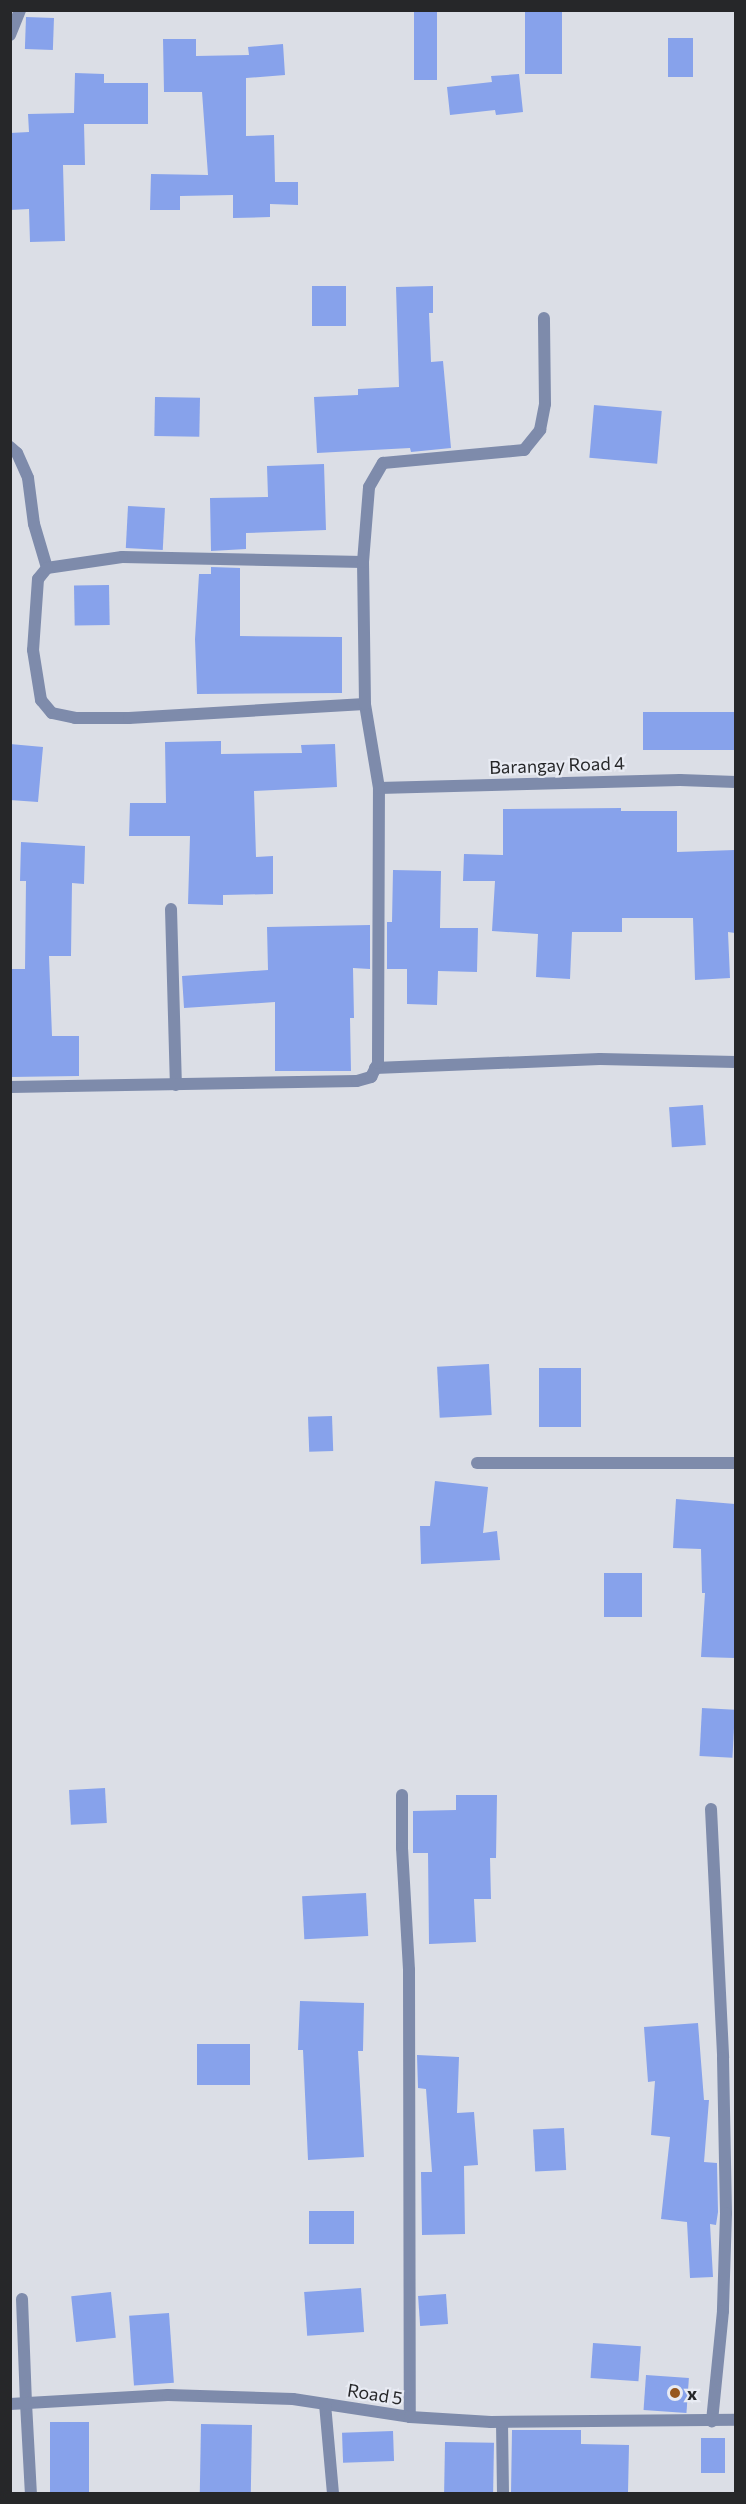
<!DOCTYPE html>
<html>
<head>
<meta charset="utf-8">
<style>
  body { margin:0 }
  #map { position:relative; width:746px; height:2504px; overflow:hidden; background:#dbdee6; font-family:Commissioner,sans-serif }
  div>[style] { position:absolute }
  [style*='--x'] { left:calc(var(--x)*1px); top:calc(var(--y)*1px); width:calc(var(--w)*1px); rotate:calc(var(--a)*1deg) }
  .building>* { inset:0; background:#87a2eb; transform-origin:0 0 }
  .lane>* { height:12px; margin:-6px; padding:0 6px; transform-origin:6px; border-radius:6px; background:#7e8bab }
  .street>* { height:12px; margin:-6px; padding:0 6px; transform-origin:6px; border-radius:6px; background:#7e8bab }
  .dots>* { width:16px; height:16px; translate:-50% -50%; box-sizing:border-box; border:3px solid #e8ebf3; border-radius:50% }
  span { translate:-50% -50%; white-space:nowrap; text-align:center; line-height:1.15; -webkit-text-stroke:4.5px #e8ebf3; paint-order:stroke }
  .street-label { font-size:18px; color:#262729 }
  .poi-label { font-size:18px; color:#262729; font-weight:700 }
  .left { translate:0 -50%; text-align:left }
  .frame { position:absolute; inset:0; border:12px solid #262729; pointer-events:none }
</style>
</head>
<body>
<div id="map">
  <div class="building">
    <div style="left:414px;top:10px;width:23px;height:70px"></div>
    <div style="left:525px;top:10px;width:37px;height:64px"></div>
    <div style="left:26px;top:17px;width:28px;height:32px;rotate:2deg"></div>
    <div style="left:668px;top:38px;width:25px;height:39px"></div>
    <div style="clip-path:polygon(163px 39px,196px 39px,196px 56px,249px 55px,248px 47px,283px 44px,285px 75px,246px 78px,246px 136px,274px 135px,275px 182px,298px 182px,298px 205px,270px 204px,270px 217px,233px 218px,233px 195px,180px 196px,180px 210px,150px 210px,151px 174px,208px 175px,202px 92px,164px 92px)"></div>
    <div style="clip-path:polygon(75px 73px,104px 74px,104px 83px,148px 83px,148px 124px,84px 124px,85px 165px,63px 165px,65px 241px,30px 242px,29px 209px,10px 210px,10px 133px,29px 132px,28px 114px,74px 113px)"></div>
    <div style="clip-path:polygon(519px 74px,523px 112px,496px 115px,495px 110px,450px 115px,447px 87px,492px 82px,491px 76px)"></div>
    <div style="left:346px;top:286px;width:40px;height:34px;rotate:90deg"></div>
    <div style="clip-path:polygon(433px 286px,433px 313px,429px 313px,431px 362px,443px 361px,451px 448px,411px 452px,410px 448px,317px 453px,314px 397px,358px 395px,358px 389px,399px 387px,396px 287px)"></div>
    <div style="left:155px;top:397px;width:45px;height:39px;rotate:1deg"></div>
    <div style="left:594px;top:405px;width:68px;height:53px;rotate:5deg"></div>
    <div style="clip-path:polygon(324px 464px,326px 530px,246px 533px,246px 549px,211px 551px,210px 498px,268px 497px,267px 466px)"></div>
    <div style="left:128px;top:506px;width:37px;height:42px;rotate:3deg"></div>
    <div style="clip-path:polygon(211px 567px,240px 568px,240px 636px,342px 637px,342px 693px,197px 694px,195px 639px,199px 574px,211px 574px)"></div>
    <div style="left:109px;top:585px;width:40px;height:35px;rotate:89deg"></div>
    <div style="left:735px;top:712px;width:38px;height:92px;rotate:90deg"></div>
    <div style="clip-path:polygon(221px 741px,221px 754px,302px 753px,301px 745px,335px 744px,337px 787px,254px 791px,256px 857px,273px 856px,273px 894px,223px 895px,223px 905px,188px 904px,190px 836px,129px 836px,130px 803px,166px 803px,165px 742px)"></div>
    <div style="clip-path:polygon(10px 744px,43px 747px,38px 802px,10px 800px)"></div>
    <div style="clip-path:polygon(621px 808px,621px 811px,677px 811px,677px 852px,735px 850px,735px 933px,728px 932px,730px 978px,695px 980px,693px 918px,622px 918px,622px 932px,572px 932px,570px 979px,536px 977px,538px 934px,492px 931px,495px 881px,463px 881px,464px 854px,503px 855px,503px 809px)"></div>
    <div style="clip-path:polygon(21px 842px,85px 846px,84px 884px,72px 883px,71px 956px,49px 956px,52px 1036px,79px 1036px,79px 1076px,10px 1077px,10px 969px,25px 969px,26px 881px,20px 881px)"></div>
    <div style="clip-path:polygon(393px 870px,441px 871px,440px 928px,478px 928px,477px 972px,438px 971px,437px 1005px,407px 1004px,407px 969px,387px 969px,387px 922px,392px 922px)"></div>
    <div style="clip-path:polygon(370px 925px,370px 969px,353px 968px,354px 1018px,350px 1018px,351px 1071px,275px 1071px,275px 1002px,184px 1008px,182px 976px,268px 970px,267px 927px)"></div>
    <div style="left:703px;top:1105px;width:40px;height:34px;rotate:86deg"></div>
    <div style="left:489px;top:1364px;width:51px;height:52px;rotate:87deg"></div>
    <div style="left:539px;top:1368px;width:42px;height:59px"></div>
    <div style="left:332px;top:1416px;width:35px;height:24px;rotate:88deg"></div>
    <div style="clip-path:polygon(435px 1481px,488px 1487px,483px 1533px,497px 1531px,500px 1560px,421px 1564px,420px 1526px,430px 1526px)"></div>
    <div style="clip-path:polygon(676px 1499px,735px 1504px,735px 1658px,701px 1657px,705px 1593px,702px 1593px,701px 1549px,673px 1548px)"></div>
    <div style="left:604px;top:1573px;width:38px;height:44px"></div>
    <div style="left:702px;top:1708px;width:33px;height:48px;rotate:3deg"></div>
    <div style="left:105px;top:1788px;width:35px;height:36px;rotate:87deg"></div>
    <div style="clip-path:polygon(456px 1795px,497px 1795px,496px 1858px,490px 1858px,491px 1899px,474px 1899px,476px 1942px,429px 1944px,428px 1853px,413px 1853px,413px 1811px,456px 1810px)"></div>
    <div style="left:366px;top:1893px;width:43px;height:64px;rotate:87deg"></div>
    <div style="clip-path:polygon(300px 2001px,364px 2003px,363px 2051px,358px 2051px,364px 2157px,308px 2160px,303px 2050px,298px 2050px)"></div>
    <div style="clip-path:polygon(698px 2023px,704px 2100px,709px 2100px,704px 2162px,717px 2163px,718px 2212px,716px 2225px,710px 2224px,713px 2277px,690px 2278px,687px 2222px,661px 2219px,670px 2137px,651px 2135px,655px 2081px,648px 2082px,644px 2027px)"></div>
    <div style="left:250px;top:2044px;width:41px;height:53px;rotate:90deg"></div>
    <div style="clip-path:polygon(417px 2055px,459px 2057px,457px 2113px,474px 2112px,478px 2165px,464px 2166px,465px 2234px,422px 2235px,421px 2172px,432px 2172px,426px 2089px,418px 2088px)"></div>
    <div style="left:564px;top:2128px;width:42px;height:31px;rotate:87deg"></div>
    <div style="left:354px;top:2211px;width:33px;height:45px;rotate:90deg"></div>
    <div style="left:361px;top:2288px;width:44px;height:57px;rotate:86deg"></div>
    <div style="left:111px;top:2292px;width:46px;height:40px;rotate:84deg"></div>
    <div style="left:446px;top:2294px;width:30px;height:28px;rotate:86deg"></div>
    <div style="left:169px;top:2313px;width:70px;height:40px;rotate:86deg"></div>
    <div style="left:593px;top:2343px;width:48px;height:35px;rotate:4deg"></div>
    <div style="left:646px;top:2375px;width:43px;height:35px;rotate:4deg"></div>
    <div style="left:50px;top:2422px;width:39px;height:71px"></div>
    <div style="left:201px;top:2424px;width:51px;height:69px;rotate:1deg"></div>
    <div style="clip-path:polygon(512px 2430px,581px 2430px,581px 2444px,629px 2445px,628px 2493px,511px 2493px)"></div>
    <div style="left:393px;top:2431px;width:30px;height:51px;rotate:88deg"></div>
    <div style="left:701px;top:2438px;width:24px;height:35px"></div>
    <div style="left:445px;top:2442px;width:49px;height:51px;rotate:1deg"></div>
  </div>
  <div class="lane">
    <div style="--x:10;--y:447;--w:9;--a:41"></div>
    <div style="--x:17;--y:453;--w:27;--a:66"></div>
    <div style="--x:28;--y:478;--w:46;--a:82.6"></div>
    <div style="--x:34;--y:524;--w:46;--a:73.5"></div>
    <div style="--x:171;--y:909;--w:176;--a:88.4"></div>
    <div style="--x:375;--y:1068;--w:225;--a:-2.3"></div>
    <div style="--x:600;--y:1059;--w:136;--a:1.3"></div>
    <div style="--x:22;--y:2299;--w:104;--a:87.8"></div>
    <div style="--x:502;--y:2422;--w:72;--a:89.2"></div>
  </div>
  <div class="street">
    <div style="--x:10;--y:35;--w:27;--a:-68"></div>
    <div style="--x:363;--y:562;--w:241;--a:-178.8"></div>
    <div style="--x:122;--y:557;--w:76;--a:171.7"></div>
    <div style="--x:47;--y:568;--w:14;--a:129"></div>
    <div style="--x:38;--y:579;--w:71;--a:94"></div>
    <div style="--x:33;--y:650;--w:51;--a:80.9"></div>
    <div style="--x:41;--y:700;--w:17;--a:50"></div>
    <div style="--x:52;--y:713;--w:24;--a:12"></div>
    <div style="--x:75;--y:718;--w:54;--a:0"></div>
    <div style="--x:129;--y:718;--w:236;--a:-3.4"></div>
    <div style="--x:379;--y:788;--w:301;--a:-1.5"></div>
    <div style="--x:680;--y:780;--w:56;--a:2"></div>
    <div style="--x:10;--y:1087;--w:347;--a:-1"></div>
    <div style="--x:357;--y:1081;--w:15;--a:-16"></div>
    <div style="--x:371;--y:1077;--w:16;--a:-63"></div>
    <div style="--x:378;--y:1063;--w:275;--a:-89.8"></div>
    <div style="--x:379;--y:788;--w:85;--a:-99.5"></div>
    <div style="--x:365;--y:704;--w:142;--a:-90.8"></div>
    <div style="--x:363;--y:562;--w:75;--a:-85.4"></div>
    <div style="--x:369;--y:487;--w:28;--a:-60"></div>
    <div style="--x:383;--y:463;--w:142;--a:-5.3"></div>
    <div style="--x:524;--y:450;--w:26;--a:-51"></div>
    <div style="--x:540;--y:430;--w:26;--a:-79"></div>
    <div style="--x:545;--y:404;--w:86;--a:-90.7"></div>
    <div style="--x:477;--y:1463;--w:259;--a:0"></div>
    <div style="--x:402;--y:1795;--w:53;--a:90"></div>
    <div style="--x:402;--y:1848;--w:122;--a:86.7"></div>
    <div style="--x:409;--y:1970;--w:447;--a:89.9"></div>
    <div style="--x:711;--y:1809;--w:249;--a:87.2"></div>
    <div style="--x:723;--y:2058;--w:155;--a:88.9"></div>
    <div style="--x:726;--y:2213;--w:98;--a:91.8"></div>
    <div style="--x:723;--y:2311;--w:111;--a:95.7"></div>
    <div style="--x:26;--y:2403;--w:91;--a:86.9"></div>
    <div style="--x:10;--y:2404;--w:158;--a:-3.3"></div>
    <div style="--x:168;--y:2395;--w:125;--a:1.8"></div>
    <div style="--x:293;--y:2399;--w:118;--a:8.7"></div>
    <div style="--x:410;--y:2417;--w:81;--a:3.5"></div>
    <div style="--x:491;--y:2422;--w:245;--a:-0.5"></div>
    <div style="--x:325;--y:2404;--w:90;--a:84.9"></div>
  </div>
  <div class="dots">
    <div style="left:675px;top:2393px;background:#96571e"></div>
  </div>
  <div class="street-label">
    <span style="left:557px;top:765px;rotate:-2deg">Barangay Road 4</span>
    <span style="left:375px;top:2394px;rotate:9deg">Road 5</span>
  </div>
  <div class="poi-label">
    <span class="left" style="left:687px;top:2393px">x</span>
  </div>
  <div class="frame"></div>
</div>
</body>
</html>
